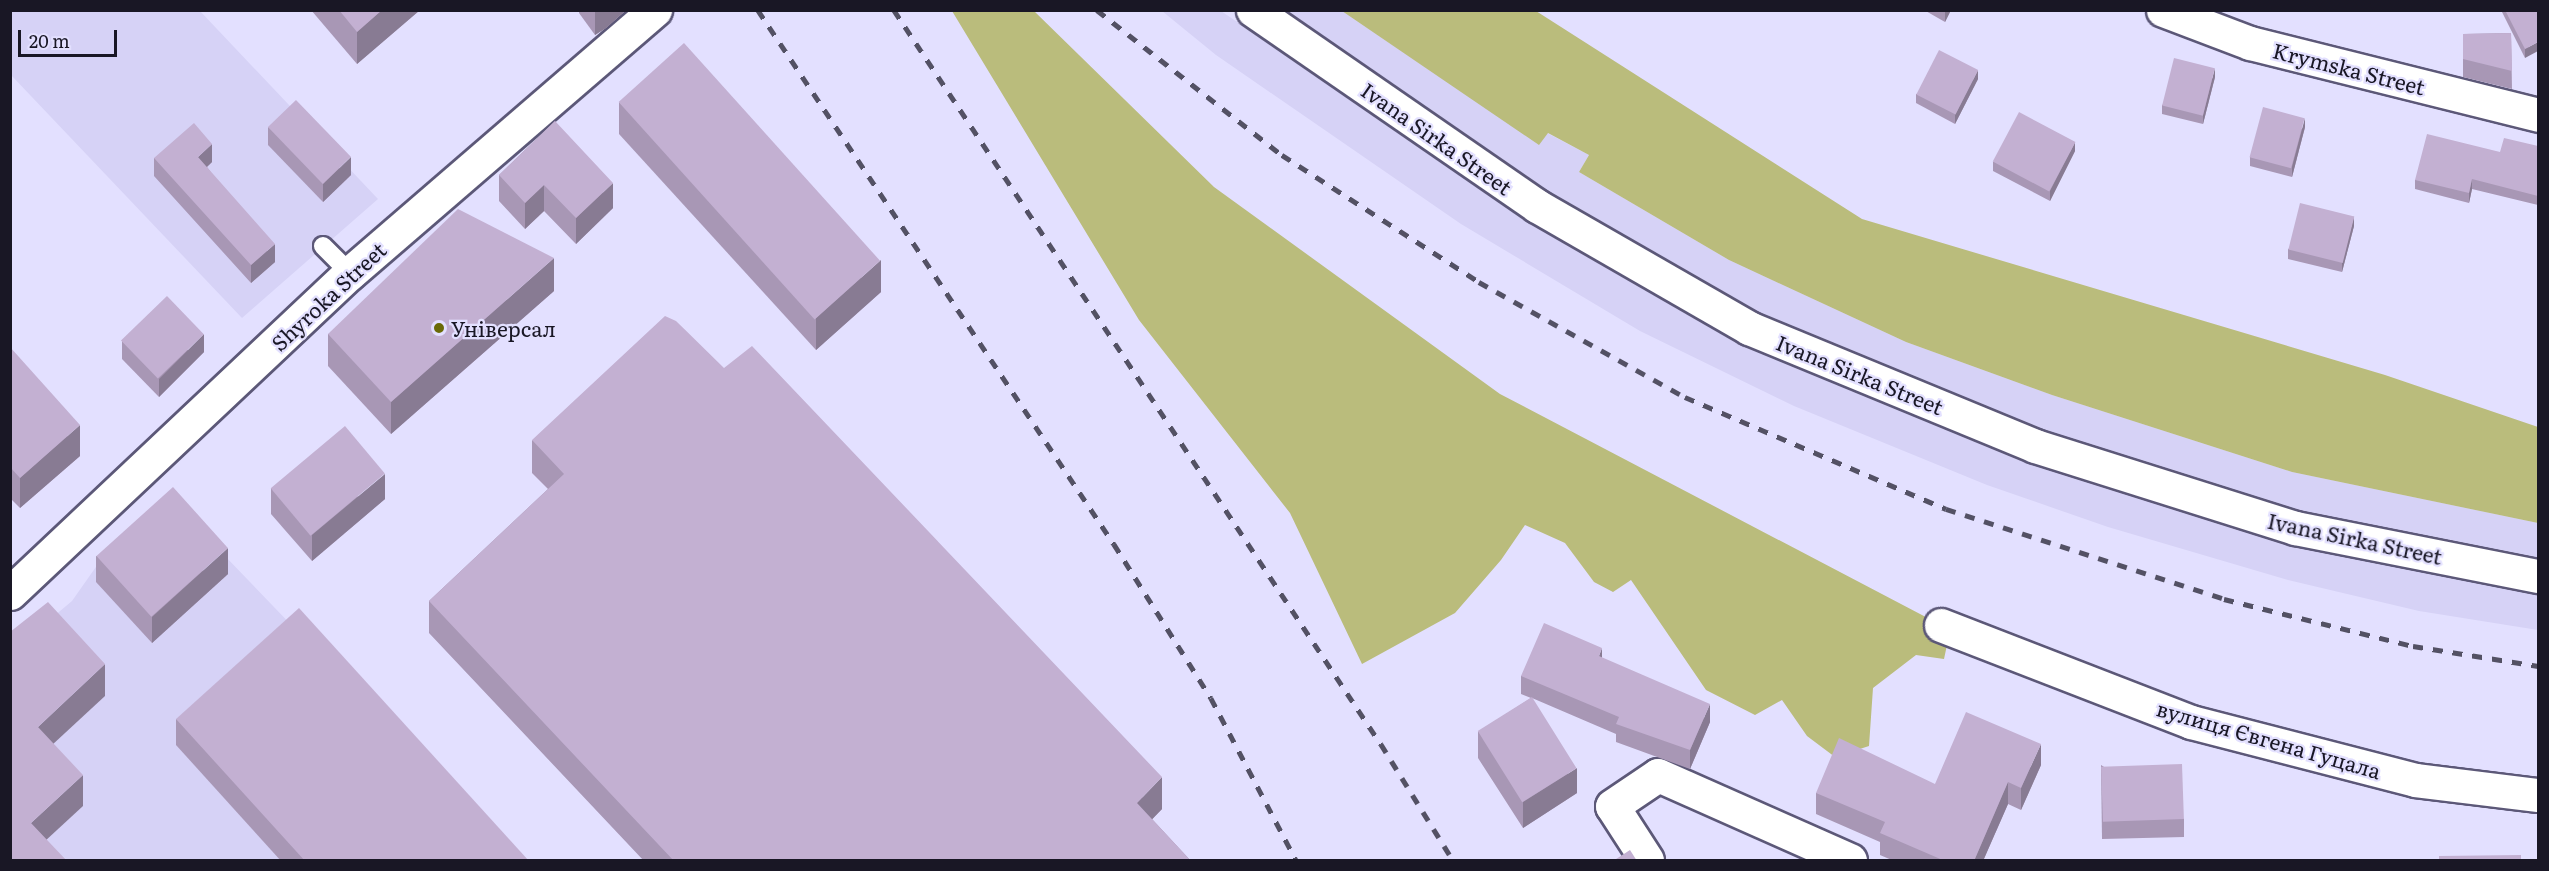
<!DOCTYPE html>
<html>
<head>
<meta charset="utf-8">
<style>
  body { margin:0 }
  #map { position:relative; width:2549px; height:871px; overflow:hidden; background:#e3e0ff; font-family:Literata,serif }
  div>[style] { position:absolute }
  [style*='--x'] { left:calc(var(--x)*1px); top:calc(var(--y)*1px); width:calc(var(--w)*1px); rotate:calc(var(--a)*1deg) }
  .built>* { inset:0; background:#d6d2f6 }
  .green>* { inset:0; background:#babc7c }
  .roads { filter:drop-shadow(2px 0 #5c5878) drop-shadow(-2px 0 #5c5878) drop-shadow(0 2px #5c5878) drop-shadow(0 -2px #5c5878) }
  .lane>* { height:18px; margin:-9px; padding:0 9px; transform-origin:9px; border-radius:9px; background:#fff }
  .street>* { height:33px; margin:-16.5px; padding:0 16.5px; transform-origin:16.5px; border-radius:16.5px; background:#fff }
  .rail>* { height:4.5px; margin-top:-2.25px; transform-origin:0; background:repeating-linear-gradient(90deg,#535164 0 10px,transparent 0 20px) }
  .wall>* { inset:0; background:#a897b5 }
  .shaded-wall>* { inset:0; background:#887b93 }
  .building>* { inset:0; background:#c3b0d2; transform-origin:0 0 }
  .dots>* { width:16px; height:16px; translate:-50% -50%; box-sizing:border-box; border:3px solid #e3e0ff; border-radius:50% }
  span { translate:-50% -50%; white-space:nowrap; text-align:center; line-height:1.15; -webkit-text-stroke:4.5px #e3e0ff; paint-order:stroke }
  .street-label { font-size:21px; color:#191725 }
  .poi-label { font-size:21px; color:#191725 }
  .left { translate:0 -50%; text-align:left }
  .frame { position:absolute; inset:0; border:12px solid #191725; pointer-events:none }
  .scale { position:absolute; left:18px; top:30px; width:99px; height:27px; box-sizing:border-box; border:3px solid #191725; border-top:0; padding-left:8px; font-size:18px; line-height:21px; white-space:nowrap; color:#191725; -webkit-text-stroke:4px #e3e0ff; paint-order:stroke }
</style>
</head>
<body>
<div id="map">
  <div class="built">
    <div style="clip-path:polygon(11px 11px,200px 11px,378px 199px,242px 318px,11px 75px)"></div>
    <div style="clip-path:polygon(1162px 11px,1221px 11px,1485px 191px,1659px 296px,1815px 371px,2303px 545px,2538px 591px,2538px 630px,2419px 611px,2288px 580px,2108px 527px,1987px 485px,1794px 406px,1640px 331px,1461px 224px,1216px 55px)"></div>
    <div style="clip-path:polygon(1280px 11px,1342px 11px,1539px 144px,1547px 133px,1589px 155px,1579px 172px,1729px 260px,1906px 342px,2052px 395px,2292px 472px,2538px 523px,2538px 562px,2291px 511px,2091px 451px,1755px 317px,1517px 178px,1519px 171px)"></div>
    <div style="clip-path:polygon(171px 500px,299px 633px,505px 860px,11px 860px,10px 653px,72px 601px,98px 564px)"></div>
  </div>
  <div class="green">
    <div style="clip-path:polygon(952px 11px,1034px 11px,1214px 187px,1500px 394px,1941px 625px,1947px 645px,1944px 659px,1916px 655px,1873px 688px,1869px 746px,1835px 757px,1807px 736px,1782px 700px,1755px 715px,1706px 690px,1631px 580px,1613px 592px,1594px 582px,1565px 543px,1525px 525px,1501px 560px,1455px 613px,1362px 664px,1290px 513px,1139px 320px)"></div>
    <div style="clip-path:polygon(1342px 11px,1536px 11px,1862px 219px,2385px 375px,2538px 427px,2538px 523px,2292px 472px,2052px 395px,1906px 342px,1729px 260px,1579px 172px,1589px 155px,1548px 133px,1539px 145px)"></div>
  </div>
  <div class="roads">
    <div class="lane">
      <div style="--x:323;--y:246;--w:38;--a:45"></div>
    </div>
    <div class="street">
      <div style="--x:1253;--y:10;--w:345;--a:34.6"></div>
      <div style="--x:1537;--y:206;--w:245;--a:29.9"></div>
      <div style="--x:1749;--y:328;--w:309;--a:22.4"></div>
      <div style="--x:2035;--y:446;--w:273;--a:17.5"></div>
      <div style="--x:2295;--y:528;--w:248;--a:11.2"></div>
      <div style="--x:2163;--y:10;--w:93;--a:20.8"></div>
      <div style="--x:2250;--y:43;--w:297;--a:14"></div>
      <div style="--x:10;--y:593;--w:467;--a:-43.3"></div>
      <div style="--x:350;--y:273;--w:403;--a:-40.8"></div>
      <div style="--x:1941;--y:625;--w:268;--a:21.2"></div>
      <div style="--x:2191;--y:722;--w:231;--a:14.5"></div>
      <div style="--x:2415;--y:780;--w:124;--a:7"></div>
      <div style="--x:1647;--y:860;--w:64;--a:-122.9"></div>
      <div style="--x:1612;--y:806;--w:55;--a:-34"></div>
      <div style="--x:1658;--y:775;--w:210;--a:23.9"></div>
    </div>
  </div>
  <div class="rail">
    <div style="--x:758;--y:10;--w:642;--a:56.31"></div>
    <div style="--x:1114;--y:544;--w:182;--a:57.8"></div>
    <div style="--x:1211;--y:698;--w:183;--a:62.3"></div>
    <div style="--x:894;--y:10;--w:881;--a:56.44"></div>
    <div style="--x:1381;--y:744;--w:137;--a:58.2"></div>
    <div style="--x:1097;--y:10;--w:235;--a:38.1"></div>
    <div style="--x:1282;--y:155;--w:234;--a:32.8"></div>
    <div style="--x:1479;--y:282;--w:236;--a:29.2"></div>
    <div style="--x:1685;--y:397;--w:284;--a:23.2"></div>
    <div style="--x:1946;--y:509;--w:292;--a:17.9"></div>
    <div style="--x:2224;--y:599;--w:195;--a:14"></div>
    <div style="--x:2413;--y:646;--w:127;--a:9.1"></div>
  </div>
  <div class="wall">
    <div style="clip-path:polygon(311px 10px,420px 10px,357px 64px)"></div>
    <div style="clip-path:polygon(579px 10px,626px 10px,606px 28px,595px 35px,579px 13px)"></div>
    <div style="clip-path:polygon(1924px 10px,1951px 10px,1945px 22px)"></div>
    <div style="clip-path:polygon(2501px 10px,2538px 10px,2525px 58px)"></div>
    <div style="clip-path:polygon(2511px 33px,2512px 89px,2463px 77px,2463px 34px)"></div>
    <div style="clip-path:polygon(2215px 77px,2203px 124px,2162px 114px,2162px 105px)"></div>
    <div style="clip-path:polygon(1978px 79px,1955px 124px,1916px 103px,1916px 94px)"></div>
    <div style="clip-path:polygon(619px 102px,881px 292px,816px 350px,619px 134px)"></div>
    <div style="clip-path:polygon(555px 121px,613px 208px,576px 244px,544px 211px,525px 229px,499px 201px,499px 175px)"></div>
    <div style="clip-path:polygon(268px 127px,351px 175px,323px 202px,268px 145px)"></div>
    <div style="clip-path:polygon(2305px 127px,2292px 177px,2250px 166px,2250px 157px)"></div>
    <div style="clip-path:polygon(2538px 146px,2538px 205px,2472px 189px,2469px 203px,2415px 189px,2415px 180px,2500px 152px)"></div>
    <div style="clip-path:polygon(2075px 151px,2050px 201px,1993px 171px,1993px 162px)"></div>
    <div style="clip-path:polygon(154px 158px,212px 162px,207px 167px,275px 262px,251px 283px,154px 176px)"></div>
    <div style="clip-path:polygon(2354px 226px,2342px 272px,2288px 259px,2288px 249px)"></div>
    <div style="clip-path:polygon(554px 291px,391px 434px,328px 366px,328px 334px)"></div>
    <div style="clip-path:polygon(122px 341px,204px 352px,159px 397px,122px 359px)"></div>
    <div style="clip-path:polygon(10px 347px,80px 456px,20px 508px,10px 498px)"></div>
    <div style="clip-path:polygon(532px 440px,1162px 809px,1152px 819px,1191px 861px,644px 861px,429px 633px,429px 601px,548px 489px,532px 473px)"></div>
    <div style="clip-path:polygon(271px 488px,385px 499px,312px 561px,271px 514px)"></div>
    <div style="clip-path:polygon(96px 556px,228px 574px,152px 643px,96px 582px)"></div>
    <div style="clip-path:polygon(1602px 658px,1710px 722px,1690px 769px,1616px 742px,1616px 734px,1532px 698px,1577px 793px,1523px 828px,1478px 758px,1478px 732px,1531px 698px,1521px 694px,1521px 676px)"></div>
    <div style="clip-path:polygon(176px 719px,529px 861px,281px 861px,176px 745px)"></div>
    <div style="clip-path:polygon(2041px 765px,2021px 810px,2008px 804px,1983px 861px,1894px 861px,1880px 855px,1880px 842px,1816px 814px,1816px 793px,1935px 784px)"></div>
    <div style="clip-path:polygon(2101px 765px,2184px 819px,2184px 837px,2102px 839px)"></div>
  </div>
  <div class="shaded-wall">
    <div style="clip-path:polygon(382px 10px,420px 10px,357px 64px,357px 32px)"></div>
    <div style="clip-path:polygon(595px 10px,626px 10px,606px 28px,595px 35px)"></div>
    <div style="clip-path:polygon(1946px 10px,1951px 10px,1945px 22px,1945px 12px)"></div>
    <div style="clip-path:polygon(2538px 42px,2538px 51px,2525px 58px,2525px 49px)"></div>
    <div style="clip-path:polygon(2215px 68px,2215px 77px,2203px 124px,2203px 115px)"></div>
    <div style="clip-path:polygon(1978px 70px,1978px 79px,1955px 124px,1955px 115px)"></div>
    <div style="clip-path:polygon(2305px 118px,2305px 127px,2292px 177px,2292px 167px)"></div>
    <div style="clip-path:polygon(2075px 142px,2075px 151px,2050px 201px,2050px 191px)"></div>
    <div style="clip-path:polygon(212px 144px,212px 162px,198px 175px,198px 157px)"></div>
    <div style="clip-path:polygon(351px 157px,351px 175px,323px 202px,323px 184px)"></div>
    <div style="clip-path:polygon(2472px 179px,2472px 189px,2469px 203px,2469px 193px)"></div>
    <div style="clip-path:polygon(613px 183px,613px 208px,576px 244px,576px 218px)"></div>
    <div style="clip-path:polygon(544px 185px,544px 211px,525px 229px,525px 203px)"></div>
    <div style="clip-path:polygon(2354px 216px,2354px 226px,2342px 272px,2342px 263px)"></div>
    <div style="clip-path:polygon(275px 244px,275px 262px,251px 283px,251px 265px)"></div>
    <div style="clip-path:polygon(554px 258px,554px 291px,391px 434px,391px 402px)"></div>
    <div style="clip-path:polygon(881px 260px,881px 292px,816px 350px,816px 318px)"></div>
    <div style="clip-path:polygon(204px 334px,204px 352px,159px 397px,159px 379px)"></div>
    <div style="clip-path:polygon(80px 425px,80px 456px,20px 508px,20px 478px)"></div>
    <div style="clip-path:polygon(385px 474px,385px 499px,312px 561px,312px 535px)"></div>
    <div style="clip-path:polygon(228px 548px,228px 574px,152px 643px,152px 617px)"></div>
    <div style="clip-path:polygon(1602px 648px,1602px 666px,1599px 656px)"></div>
    <div style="clip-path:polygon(105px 664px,105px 696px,38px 758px,38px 727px)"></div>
    <div style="clip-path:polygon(1710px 704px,1710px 722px,1690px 769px,1690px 750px)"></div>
    <div style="clip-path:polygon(2041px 744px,2041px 765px,2021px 810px,2021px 788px)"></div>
    <div style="clip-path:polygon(1577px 768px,1577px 793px,1523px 828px,1523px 802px)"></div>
    <div style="clip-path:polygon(83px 775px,83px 806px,31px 854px,31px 823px)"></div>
    <div style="clip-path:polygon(1162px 777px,1162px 809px,1137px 835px,1137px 803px)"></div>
    <div style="clip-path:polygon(2008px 782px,2008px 804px,1983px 861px,1974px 861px)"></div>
  </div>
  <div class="building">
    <div style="clip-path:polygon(339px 10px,382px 10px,357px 32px)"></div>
    <div style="clip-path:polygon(2505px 10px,2538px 10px,2538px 42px,2525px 49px)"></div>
    <div style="clip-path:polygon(2511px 33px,2512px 71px,2463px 59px,2463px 34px)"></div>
    <div style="left:684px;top:43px;width:293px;height:88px;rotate:48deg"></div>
    <div style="left:1939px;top:50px;width:44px;height:50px;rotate:27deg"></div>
    <div style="left:2174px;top:58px;width:42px;height:49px;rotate:14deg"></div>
    <div style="left:296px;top:100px;width:79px;height:39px;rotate:46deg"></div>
    <div style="left:2263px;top:107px;width:43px;height:52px;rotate:15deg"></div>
    <div style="left:2019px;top:112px;width:64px;height:56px;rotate:28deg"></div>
    <div style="clip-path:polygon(555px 121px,613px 183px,576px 218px,544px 185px,525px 203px,499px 175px)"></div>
    <div style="clip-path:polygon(194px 123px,212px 144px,198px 157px,275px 244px,251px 265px,154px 158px)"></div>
    <div style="clip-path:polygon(2427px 134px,2500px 152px,2504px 138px,2538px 146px,2538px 196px,2472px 179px,2469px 193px,2415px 180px)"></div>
    <div style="left:2300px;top:203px;width:56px;height:48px;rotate:14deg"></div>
    <div style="clip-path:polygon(458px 209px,554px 258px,391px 402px,328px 334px)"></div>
    <div style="left:167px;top:296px;width:53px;height:64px;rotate:46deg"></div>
    <div style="clip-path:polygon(665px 316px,676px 321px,724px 368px,752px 346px,1162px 777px,1137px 803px,1191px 861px,674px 861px,429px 601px,564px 474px,532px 440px)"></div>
    <div style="clip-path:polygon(10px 347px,80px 425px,20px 478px,10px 467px)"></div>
    <div style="left:345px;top:426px;width:62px;height:97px;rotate:50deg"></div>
    <div style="left:173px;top:487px;width:82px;height:103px;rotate:48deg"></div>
    <div style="clip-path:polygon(48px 602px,105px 664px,38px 727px,83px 775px,31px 823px,67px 861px,10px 861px,10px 632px)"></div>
    <div style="clip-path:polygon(299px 608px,529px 861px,305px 861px,176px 719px)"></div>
    <div style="clip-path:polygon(1544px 623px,1602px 648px,1599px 656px,1710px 704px,1690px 750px,1616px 724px,1619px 717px,1521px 676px)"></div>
    <div style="left:1532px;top:697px;width:84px;height:64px;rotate:58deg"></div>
    <div style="clip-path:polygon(1966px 712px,2041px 744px,2021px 788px,2008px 782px,1974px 861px,1945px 861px,1880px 833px,1885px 822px,1816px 793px,1839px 738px,1935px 784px)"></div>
    <div style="left:2182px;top:764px;width:55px;height:81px;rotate:88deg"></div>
    <div style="clip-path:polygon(1630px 850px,1637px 861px,1613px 861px)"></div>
    <div style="clip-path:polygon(2521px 855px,2521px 861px,2439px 861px,2439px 856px)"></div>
  </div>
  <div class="dots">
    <div style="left:439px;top:328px;background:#6a6a07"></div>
  </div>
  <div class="street-label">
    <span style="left:2349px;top:68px;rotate:14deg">Krymska Street</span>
    <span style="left:1437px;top:138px;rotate:35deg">Ivana Sirka Street</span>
    <span style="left:328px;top:296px;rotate:-43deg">Shyroka Street</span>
    <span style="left:1860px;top:374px;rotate:22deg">Ivana Sirka Street</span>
    <span style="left:2355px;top:538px;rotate:12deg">Ivana Sirka Street</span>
    <span style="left:2269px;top:739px;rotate:16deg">вулиця Євгена Гуцала</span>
  </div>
  <div class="poi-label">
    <span class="left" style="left:451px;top:328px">Універсал</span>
  </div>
  <div class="frame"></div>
  <div class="scale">20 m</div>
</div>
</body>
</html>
